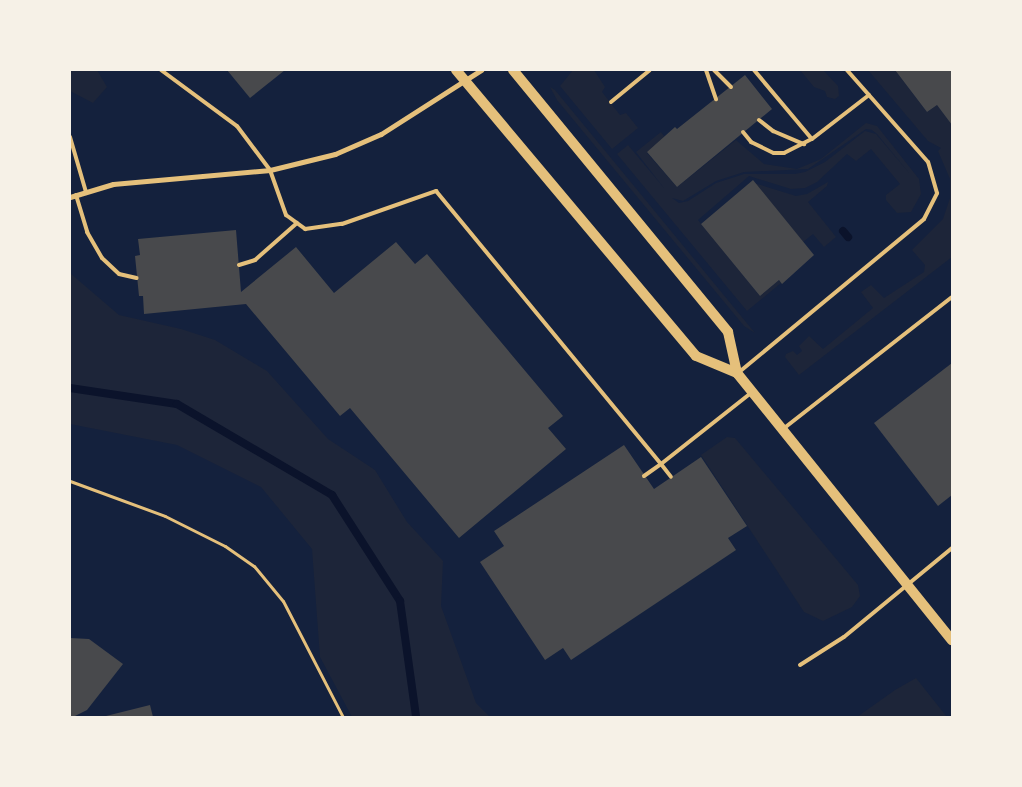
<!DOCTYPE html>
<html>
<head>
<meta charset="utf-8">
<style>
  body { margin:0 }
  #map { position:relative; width:1022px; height:787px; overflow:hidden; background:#14213d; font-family:"Space Grotesk",sans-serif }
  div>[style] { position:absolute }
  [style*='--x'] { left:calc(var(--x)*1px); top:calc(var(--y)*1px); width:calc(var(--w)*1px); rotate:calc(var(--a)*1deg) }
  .green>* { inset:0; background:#1d2539 }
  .stream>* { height:8px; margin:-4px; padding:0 4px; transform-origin:4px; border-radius:4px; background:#0b132b }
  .building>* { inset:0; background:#48494c }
  .path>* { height:3px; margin:-1.5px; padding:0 1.5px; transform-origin:1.5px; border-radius:1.5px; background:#e5c07b }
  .service>* { height:4px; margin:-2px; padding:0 2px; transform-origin:2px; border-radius:2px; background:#e5c07b }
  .minor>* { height:5px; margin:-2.5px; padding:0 2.5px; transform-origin:2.5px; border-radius:2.5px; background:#e5c07b }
  .secondary>* { height:10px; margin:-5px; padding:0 5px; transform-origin:5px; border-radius:5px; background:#e5c07b }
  span { translate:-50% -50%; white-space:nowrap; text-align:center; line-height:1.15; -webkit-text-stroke:5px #f6f1e7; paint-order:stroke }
  .frame { position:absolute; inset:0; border:71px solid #f6f1e7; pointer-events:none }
</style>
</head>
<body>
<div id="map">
  <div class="green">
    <div style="clip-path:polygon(70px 70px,97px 70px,107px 87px,93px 103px,70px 91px)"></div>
    <div style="clip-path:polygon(573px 70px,594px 70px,605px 87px,602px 92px,620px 115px,626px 113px,638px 128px,612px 149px,560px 86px)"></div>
    <div style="clip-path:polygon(800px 70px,823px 70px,838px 86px,839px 96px,835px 99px,827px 97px,825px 91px,814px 87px)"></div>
    <div style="clip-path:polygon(868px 70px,895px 70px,927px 112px,937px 105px,952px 125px,952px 257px,799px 375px,785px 357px,786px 354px,793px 351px,797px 355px,802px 351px,799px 346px,809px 336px,823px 349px,873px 308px,861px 292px,871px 285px,884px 298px,924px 272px,925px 265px,912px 250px,943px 219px,950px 198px,950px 179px,938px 151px,941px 148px,928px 141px)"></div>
    <div style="clip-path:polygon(550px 87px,555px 90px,755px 333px,744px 326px,557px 100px)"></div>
    <div style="clip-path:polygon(evenodd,866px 123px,877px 126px,919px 179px,921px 194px,911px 212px,897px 213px,886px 200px,886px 195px,900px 184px,871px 149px,856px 161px,847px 154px,817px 182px,805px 188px,791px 189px,749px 176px,698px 220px,760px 296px,779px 280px,781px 283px,747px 311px,617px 154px,628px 145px,664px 188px,636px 152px,661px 132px,664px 136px,662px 140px,647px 153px,677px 187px,736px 140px,764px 164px,797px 169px,821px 159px,866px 123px,866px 129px,872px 130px,877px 134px,910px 174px,876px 134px,865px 131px,825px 162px,805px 172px,795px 174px,744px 174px,716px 183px,688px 201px,679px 203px,672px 198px,683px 201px,716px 181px,744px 172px,808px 169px,866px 129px)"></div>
    <div style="clip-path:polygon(828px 182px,827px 186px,808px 202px,836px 237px,824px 247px,813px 234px,803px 242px,754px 183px,796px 196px,807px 194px)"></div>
    <div style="clip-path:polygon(70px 273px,119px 315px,181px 329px,215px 340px,267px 371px,328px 439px,375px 470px,407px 522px,443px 561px,441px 606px,476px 703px,490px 717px,352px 717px,320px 657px,312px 549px,261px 487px,177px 445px,70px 424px)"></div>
    <div style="clip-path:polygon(727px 437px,735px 438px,858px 585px,860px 596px,852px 607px,823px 621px,804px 612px,701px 455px)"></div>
    <div style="clip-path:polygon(916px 678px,947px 717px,857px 717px,895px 690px)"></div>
  </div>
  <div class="stream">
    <div style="--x:843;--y:231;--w:8;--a:50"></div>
    <div style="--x:70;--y:388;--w:108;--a:8.5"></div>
    <div style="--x:177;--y:404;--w:180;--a:30.4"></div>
    <div style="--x:332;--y:495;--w:126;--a:57.3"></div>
    <div style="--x:400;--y:601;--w:117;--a:82.1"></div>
  </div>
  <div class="building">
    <div style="clip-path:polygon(227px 70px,285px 70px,250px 98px)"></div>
    <div style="clip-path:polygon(895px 70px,952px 70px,952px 125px,937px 105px,927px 112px)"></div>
    <div style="clip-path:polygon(745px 75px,772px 109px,677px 187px,647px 152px,675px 127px,677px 129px)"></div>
    <div style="clip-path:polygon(753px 180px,814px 255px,782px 284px,779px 280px,760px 296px,701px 224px)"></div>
    <div style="clip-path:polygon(236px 230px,241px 292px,296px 247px,334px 293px,396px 242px,415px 264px,427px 254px,563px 416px,548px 428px,566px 449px,459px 538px,350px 408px,340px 416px,246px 304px,144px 314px,143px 296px,139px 296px,135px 256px,140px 255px,138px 239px)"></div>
    <div style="clip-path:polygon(952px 363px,952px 495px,938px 506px,874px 423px)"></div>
    <div style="clip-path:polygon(624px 445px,654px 489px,701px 457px,747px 526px,728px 538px,736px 550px,571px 660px,563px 648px,545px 660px,480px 562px,504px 546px,494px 531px)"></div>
    <div style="clip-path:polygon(70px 638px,89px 639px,123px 664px,87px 710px,73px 717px,70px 717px)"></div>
    <div style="clip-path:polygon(150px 705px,153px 717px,106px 717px,106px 716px)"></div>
  </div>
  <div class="path">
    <div style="--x:70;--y:481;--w:101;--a:20.2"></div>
    <div style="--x:165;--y:516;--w:67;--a:26.6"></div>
    <div style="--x:225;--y:546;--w:35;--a:35"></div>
    <div style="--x:254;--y:566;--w:45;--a:50.4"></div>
    <div style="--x:283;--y:601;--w:131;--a:62.7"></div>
  </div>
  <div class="service">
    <div style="--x:161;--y:70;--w:94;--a:36.4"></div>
    <div style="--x:237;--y:126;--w:55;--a:53.1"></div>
    <div style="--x:270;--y:170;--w:48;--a:70.4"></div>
    <div style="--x:286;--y:215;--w:24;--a:36"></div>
    <div style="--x:305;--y:229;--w:37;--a:-8"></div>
    <div style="--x:342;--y:224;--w:100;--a:-19.3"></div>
    <div style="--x:436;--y:191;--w:354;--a:50.5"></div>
    <div style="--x:661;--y:464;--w:115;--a:-38.3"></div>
    <div style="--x:706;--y:70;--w:31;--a:71"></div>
    <div style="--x:714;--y:70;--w:24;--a:45"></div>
    <div style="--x:754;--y:70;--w:90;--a:50"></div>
    <div style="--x:812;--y:139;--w:72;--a:-37.7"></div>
    <div style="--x:611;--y:102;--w:50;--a:-39.4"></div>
    <div style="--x:759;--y:120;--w:18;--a:38"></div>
    <div style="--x:773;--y:131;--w:34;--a:23"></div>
    <div style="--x:743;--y:132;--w:13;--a:51"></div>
    <div style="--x:751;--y:142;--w:25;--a:26"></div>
    <div style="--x:774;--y:153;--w:10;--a:0"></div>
    <div style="--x:784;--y:153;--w:31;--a:-27"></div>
    <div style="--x:70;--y:137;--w:57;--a:73.8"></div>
    <div style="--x:76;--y:195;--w:39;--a:73"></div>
    <div style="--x:87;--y:232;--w:30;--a:60"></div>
    <div style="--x:102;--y:258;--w:23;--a:43"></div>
    <div style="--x:119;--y:274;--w:18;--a:13"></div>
    <div style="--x:239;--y:265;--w:17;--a:-17"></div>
    <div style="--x:255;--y:260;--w:56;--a:-41.4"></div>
    <div style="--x:738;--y:373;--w:241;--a:-39.6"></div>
    <div style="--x:924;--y:219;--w:29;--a:-63"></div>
    <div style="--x:937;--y:193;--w:32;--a:-106"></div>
    <div style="--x:928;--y:162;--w:123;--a:-131.4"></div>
    <div style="--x:783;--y:429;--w:214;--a:-38"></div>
    <div style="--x:644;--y:476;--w:21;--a:-35"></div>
    <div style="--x:661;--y:464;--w:16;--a:52"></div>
    <div style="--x:800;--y:665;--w:52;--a:-32.5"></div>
    <div style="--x:844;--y:637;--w:140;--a:-39.5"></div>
  </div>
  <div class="minor">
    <div style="--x:70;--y:197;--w:45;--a:-16.8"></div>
    <div style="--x:113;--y:184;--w:158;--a:-5.1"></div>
    <div style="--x:270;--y:170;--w:67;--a:-13.8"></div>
    <div style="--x:335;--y:154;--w:50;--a:-23.5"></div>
    <div style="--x:381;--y:134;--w:119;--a:-32.6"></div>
  </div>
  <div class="secondary">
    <div style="--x:456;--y:70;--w:373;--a:50"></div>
    <div style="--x:696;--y:356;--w:44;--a:22.5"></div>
    <div style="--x:513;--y:70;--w:339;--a:50.6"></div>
    <div style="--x:728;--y:332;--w:42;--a:77.6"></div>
    <div style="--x:737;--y:373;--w:343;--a:51.2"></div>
  </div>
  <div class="frame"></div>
</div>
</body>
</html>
